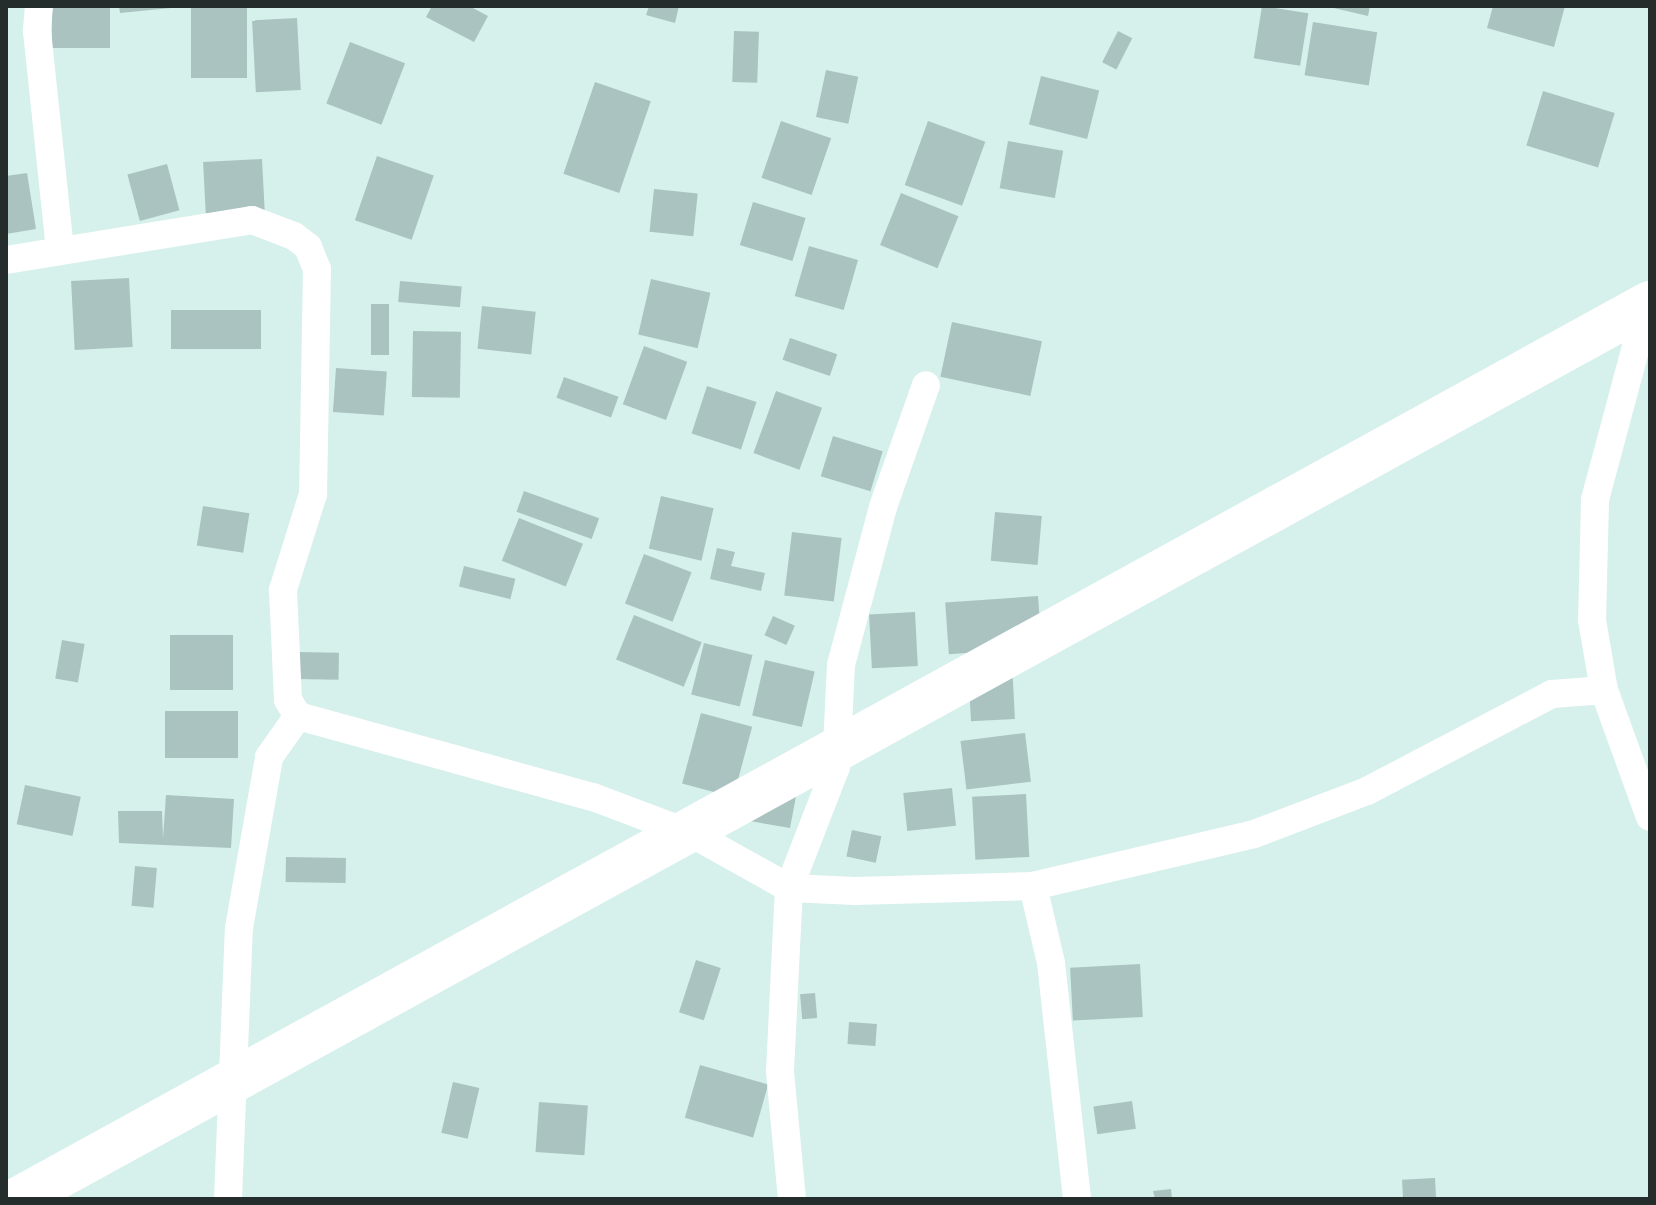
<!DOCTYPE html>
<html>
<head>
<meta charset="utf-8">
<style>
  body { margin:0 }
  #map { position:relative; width:1656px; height:1205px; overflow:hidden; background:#d6f0ec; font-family:"Zilla Slab",serif }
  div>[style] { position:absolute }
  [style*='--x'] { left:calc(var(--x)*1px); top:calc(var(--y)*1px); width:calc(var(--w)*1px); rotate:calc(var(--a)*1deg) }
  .building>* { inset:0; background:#aac3c0; transform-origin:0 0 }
  .street>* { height:28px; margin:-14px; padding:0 14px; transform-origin:14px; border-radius:14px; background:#fff }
  .highway>* { height:44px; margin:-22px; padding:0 22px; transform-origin:22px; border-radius:22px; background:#fff }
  span { translate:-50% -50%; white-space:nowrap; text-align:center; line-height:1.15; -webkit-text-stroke:6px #fff; paint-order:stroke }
  .frame { position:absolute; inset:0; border:8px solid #242d2c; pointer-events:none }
</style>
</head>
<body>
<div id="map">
  <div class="building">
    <div style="left:52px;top:6px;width:58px;height:42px"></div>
    <div style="clip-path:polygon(119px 6px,170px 6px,171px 8px,120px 13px)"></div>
    <div style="left:191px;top:6px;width:56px;height:72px"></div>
    <div style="clip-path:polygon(432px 6px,469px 6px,488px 16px,474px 42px,426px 17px)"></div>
    <div style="clip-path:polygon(649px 6px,679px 6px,675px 23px,646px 15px)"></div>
    <div style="left:1262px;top:6px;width:47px;height:53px;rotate:9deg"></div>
    <div style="clip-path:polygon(1325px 6px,1370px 6px,1368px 16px)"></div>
    <div style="clip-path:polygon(1493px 6px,1565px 6px,1554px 47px,1487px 28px)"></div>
    <div style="left:297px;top:18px;width:72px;height:45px;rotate:87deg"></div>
    <div style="left:1313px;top:22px;width:65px;height:54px;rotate:9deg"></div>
    <div style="left:734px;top:31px;width:25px;height:51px;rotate:2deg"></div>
    <div style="left:1118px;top:31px;width:16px;height:35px;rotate:27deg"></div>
    <div style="left:350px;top:42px;width:59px;height:66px;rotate:21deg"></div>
    <div style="left:826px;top:70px;width:33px;height:48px;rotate:12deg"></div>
    <div style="left:1041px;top:76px;width:60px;height:50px;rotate:14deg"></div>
    <div style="left:595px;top:82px;width:59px;height:97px;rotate:19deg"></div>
    <div style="left:1543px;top:91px;width:75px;height:57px;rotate:17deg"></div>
    <div style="left:781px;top:121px;width:53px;height:60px;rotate:19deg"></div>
    <div style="left:928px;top:121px;width:61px;height:68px;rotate:20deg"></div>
    <div style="left:1008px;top:141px;width:56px;height:48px;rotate:10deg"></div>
    <div style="left:377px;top:156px;width:60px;height:68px;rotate:19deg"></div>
    <div style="left:262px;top:159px;width:54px;height:59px;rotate:87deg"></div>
    <div style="left:167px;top:164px;width:48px;height:41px;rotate:75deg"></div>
    <div style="clip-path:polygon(27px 173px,36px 229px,6px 234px,6px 176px)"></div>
    <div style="left:654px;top:189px;width:44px;height:43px;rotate:6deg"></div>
    <div style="left:901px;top:193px;width:62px;height:56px;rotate:22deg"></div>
    <div style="left:753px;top:202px;width:55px;height:45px;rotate:17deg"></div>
    <div style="left:809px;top:246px;width:51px;height:52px;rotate:16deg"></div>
    <div style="left:129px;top:278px;width:69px;height:58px;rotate:87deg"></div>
    <div style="left:651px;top:279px;width:61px;height:57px;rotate:13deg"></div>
    <div style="left:400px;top:281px;width:62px;height:21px;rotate:5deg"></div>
    <div style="left:371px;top:304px;width:18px;height:51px"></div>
    <div style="left:482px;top:306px;width:54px;height:43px;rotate:6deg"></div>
    <div style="left:171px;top:310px;width:90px;height:39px"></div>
    <div style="left:952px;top:322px;width:92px;height:56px;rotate:12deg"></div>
    <div style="left:413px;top:331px;width:48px;height:66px;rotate:1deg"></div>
    <div style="left:790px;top:338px;width:50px;height:23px;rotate:19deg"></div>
    <div style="left:644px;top:346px;width:46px;height:62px;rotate:20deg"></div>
    <div style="left:336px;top:368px;width:51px;height:44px;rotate:4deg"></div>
    <div style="left:564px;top:377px;width:58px;height:22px;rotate:20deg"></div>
    <div style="left:707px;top:386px;width:52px;height:50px;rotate:18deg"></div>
    <div style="left:776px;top:391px;width:49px;height:66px;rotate:20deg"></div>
    <div style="left:833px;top:436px;width:52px;height:42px;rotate:17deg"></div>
    <div style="left:524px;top:491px;width:80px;height:22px;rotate:20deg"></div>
    <div style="left:661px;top:496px;width:54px;height:54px;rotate:13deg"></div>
    <div style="left:203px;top:506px;width:47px;height:40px;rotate:9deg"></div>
    <div style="left:995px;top:512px;width:47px;height:49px;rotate:5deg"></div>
    <div style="left:519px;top:518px;width:69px;height:46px;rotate:22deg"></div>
    <div style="left:792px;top:532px;width:50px;height:64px;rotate:7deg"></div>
    <div style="clip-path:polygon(717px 548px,735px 552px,731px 566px,765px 573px,761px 591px,710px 579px)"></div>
    <div style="left:644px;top:554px;width:51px;height:53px;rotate:21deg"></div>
    <div style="left:464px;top:566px;width:53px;height:21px;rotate:14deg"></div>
    <div style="left:1038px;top:596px;width:52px;height:93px;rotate:86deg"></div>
    <div style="left:915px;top:612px;width:54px;height:46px;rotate:87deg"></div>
    <div style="left:634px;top:615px;width:73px;height:48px;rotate:22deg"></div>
    <div style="left:773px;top:616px;width:24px;height:21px;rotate:24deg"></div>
    <div style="left:170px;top:635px;width:63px;height:55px"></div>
    <div style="left:62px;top:640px;width:23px;height:39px;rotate:10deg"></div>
    <div style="left:704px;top:643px;width:50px;height:53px;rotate:14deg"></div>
    <div style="left:296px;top:652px;width:43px;height:27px;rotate:1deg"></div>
    <div style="left:765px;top:660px;width:51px;height:57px;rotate:13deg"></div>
    <div style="left:1012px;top:663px;width:56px;height:44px;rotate:87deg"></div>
    <div style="left:165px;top:711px;width:73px;height:47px"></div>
    <div style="left:701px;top:713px;width:53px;height:73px;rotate:15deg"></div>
    <div style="left:1025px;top:733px;width:49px;height:65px;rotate:83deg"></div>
    <div style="left:25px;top:785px;width:57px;height:40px;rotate:12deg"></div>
    <div style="clip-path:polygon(798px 786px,790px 828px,744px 820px)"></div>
    <div style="left:952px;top:788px;width:38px;height:49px;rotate:84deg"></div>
    <div style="left:1026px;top:794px;width:63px;height:54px;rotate:87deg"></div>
    <div style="clip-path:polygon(166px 795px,234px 799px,231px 848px,119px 843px,118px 811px,162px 811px,163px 838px)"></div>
    <div style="left:852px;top:830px;width:30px;height:27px;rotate:12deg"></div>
    <div style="left:286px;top:857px;width:60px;height:25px;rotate:1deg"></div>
    <div style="left:135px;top:866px;width:22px;height:40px;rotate:5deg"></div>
    <div style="left:696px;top:960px;width:26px;height:55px;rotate:18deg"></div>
    <div style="left:1140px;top:964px;width:53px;height:70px;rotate:87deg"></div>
    <div style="left:815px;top:993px;width:25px;height:15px;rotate:85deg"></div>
    <div style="left:849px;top:1022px;width:28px;height:22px;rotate:4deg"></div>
    <div style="left:700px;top:1065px;width:71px;height:55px;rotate:16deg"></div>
    <div style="left:453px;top:1082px;width:27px;height:52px;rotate:13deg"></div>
    <div style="left:1132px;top:1101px;width:28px;height:39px;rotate:82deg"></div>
    <div style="left:539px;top:1102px;width:49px;height:50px;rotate:4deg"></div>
    <div style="left:1435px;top:1178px;width:21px;height:33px;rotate:87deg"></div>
    <div style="clip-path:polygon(1171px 1189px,1172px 1199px,1155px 1199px,1153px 1191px)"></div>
  </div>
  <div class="street">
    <div style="--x:39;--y:6;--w:25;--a:95"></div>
    <div style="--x:37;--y:31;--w:220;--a:84"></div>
    <div style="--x:6;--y:260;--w:249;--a:-9.2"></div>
    <div style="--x:252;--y:220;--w:45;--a:20.9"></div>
    <div style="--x:294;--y:236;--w:18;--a:38"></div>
    <div style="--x:308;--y:247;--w:24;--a:68"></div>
    <div style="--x:317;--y:269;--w:225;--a:91"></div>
    <div style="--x:313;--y:494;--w:101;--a:107.4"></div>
    <div style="--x:283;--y:590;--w:110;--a:87.4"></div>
    <div style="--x:288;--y:700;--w:19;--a:58"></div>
    <div style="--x:298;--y:716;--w:306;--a:15.4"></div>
    <div style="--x:593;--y:797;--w:110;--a:20.7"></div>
    <div style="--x:696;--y:836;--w:107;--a:29.2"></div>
    <div style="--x:789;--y:888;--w:66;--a:2.6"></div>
    <div style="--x:855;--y:891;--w:178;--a:-1.6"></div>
    <div style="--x:1033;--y:886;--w:227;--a:-13.2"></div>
    <div style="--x:1254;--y:834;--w:121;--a:-20.8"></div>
    <div style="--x:1367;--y:791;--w:209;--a:-27.7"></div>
    <div style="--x:1552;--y:694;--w:52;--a:-4.4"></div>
    <div style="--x:1649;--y:298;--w:209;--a:105"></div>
    <div style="--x:1595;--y:500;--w:120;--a:91.4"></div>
    <div style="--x:1592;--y:620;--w:71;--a:80.3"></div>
    <div style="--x:1604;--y:690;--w:135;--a:70.1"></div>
    <div style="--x:1033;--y:886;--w:79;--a:76.8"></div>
    <div style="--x:1051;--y:963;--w:237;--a:83.7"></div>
    <div style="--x:228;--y:1199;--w:271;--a:-87.7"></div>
    <div style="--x:239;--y:928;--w:174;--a:-80"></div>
    <div style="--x:269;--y:757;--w:50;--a:-54.7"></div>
    <div style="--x:792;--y:1199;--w:129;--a:-95.4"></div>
    <div style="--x:780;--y:1071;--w:183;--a:-87.2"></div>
    <div style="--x:789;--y:888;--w:130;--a:-68.8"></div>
    <div style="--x:836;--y:767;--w:102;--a:-87.2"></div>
    <div style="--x:841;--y:665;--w:163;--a:-75.1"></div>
    <div style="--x:883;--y:507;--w:129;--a:-70.6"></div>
  </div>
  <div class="highway">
    <div style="--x:18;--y:1199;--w:1862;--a:-28.77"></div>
  </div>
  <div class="frame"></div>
</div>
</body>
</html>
